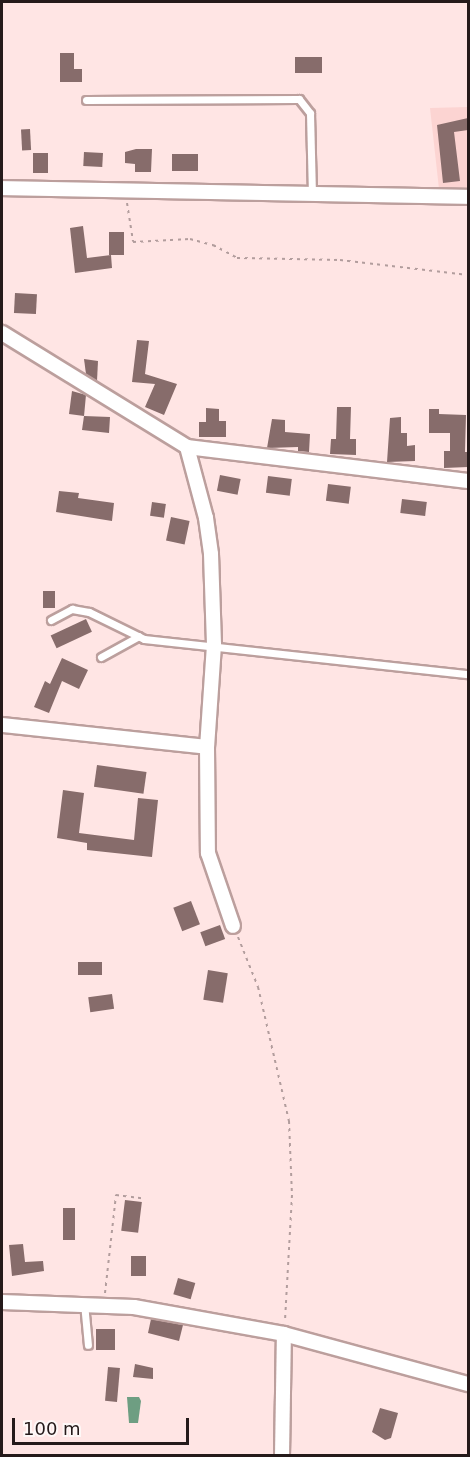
<!DOCTYPE html>
<html>
<head>
<meta charset="utf-8">
<style>
  body { margin:0 }
  #map { position:relative; width:470px; height:1457px; overflow:hidden; background:#ffe5e4; font-family:"DejaVu Sans",sans-serif }
  div>[style] { position:absolute }
  [style*='--x'] { left:calc(var(--x)*1px); top:calc(var(--y)*1px); width:calc(var(--w)*1px); rotate:calc(var(--a)*1deg) }
  .built>* { inset:0; background:#fcd4d2 }
  .water>* { inset:0; background:#6e9e82 }
  .building>* { inset:0; background:#876c6b; transform-origin:0 0 }
  .path>* { height:2px; margin-top:-1px; transform-origin:0; background:repeating-linear-gradient(90deg,#b29d9d 0 3px,transparent 0 7.5px) }
  .roads { filter:drop-shadow(2px 0 #bc9f9d) drop-shadow(-2px 0 #bc9f9d) drop-shadow(0 2px #bc9f9d) drop-shadow(0 -2px #bc9f9d) }
  .lane>* { height:7px; margin:-3.5px; padding:0 3.5px; transform-origin:3.5px; border-radius:3.5px; background:#fff }
  .street>* { height:14px; margin:-7px; padding:0 7px; transform-origin:7px; border-radius:7px; background:#fff }
  span { translate:-50% -50%; white-space:nowrap; text-align:center; line-height:1.15; -webkit-text-stroke:4.5px #fef8f7; paint-order:stroke }
  .frame { position:absolute; inset:0; border:3px solid #251a1a; pointer-events:none }
  .scale { position:absolute; left:12px; top:1418px; width:177px; height:27px; box-sizing:border-box; border:3px solid #251a1a; border-top:0; padding-left:8px; font-size:18px; line-height:21px; white-space:nowrap; color:#251a1a; -webkit-text-stroke:4px #fef8f7; paint-order:stroke }
</style>
</head>
<body>
<div id="map">
  <div class="built">
    <div style="clip-path:polygon(468px 107px,468px 188px,439px 189px,430px 108px)"></div>
  </div>
  <div class="water">
    <div style="clip-path:polygon(127px 1397px,139px 1397px,141px 1401px,138px 1423px,129px 1423px)"></div>
  </div>
  <div class="building">
    <div style="clip-path:polygon(60px 53px,74px 53px,74px 69px,82px 69px,82px 82px,60px 82px)"></div>
    <div style="left:295px;top:57px;width:27px;height:16px"></div>
    <div style="clip-path:polygon(468px 118px,468px 130px,454px 132px,460px 181px,443px 183px,437px 125px)"></div>
    <div style="left:30px;top:129px;width:21px;height:9px;rotate:87deg"></div>
    <div style="clip-path:polygon(136px 149px,152px 149px,151px 172px,135px 172px,135px 164px,125px 163px,125px 152px)"></div>
    <div style="left:84px;top:152px;width:19px;height:14px;rotate:3deg"></div>
    <div style="left:33px;top:153px;width:15px;height:20px"></div>
    <div style="left:172px;top:154px;width:26px;height:17px"></div>
    <div style="clip-path:polygon(83px 226px,87px 258px,111px 255px,112px 268px,75px 273px,70px 228px)"></div>
    <div style="left:109px;top:232px;width:15px;height:23px"></div>
    <div style="left:15px;top:293px;width:22px;height:20px;rotate:3deg"></div>
    <div style="clip-path:polygon(137px 340px,149px 341px,145px 374px,177px 384px,164px 415px,145px 407px,155px 384px,132px 382px)"></div>
    <div style="clip-path:polygon(84px 359px,98px 361px,97px 381px,86px 374px)"></div>
    <div style="clip-path:polygon(72px 391px,86px 395px,84px 416px,69px 414px)"></div>
    <div style="clip-path:polygon(337px 407px,351px 407px,350px 439px,356px 439px,356px 455px,330px 454px,331px 439px,336px 439px)"></div>
    <div style="clip-path:polygon(206px 408px,219px 409px,219px 421px,226px 421px,226px 437px,199px 437px,199px 422px,206px 422px)"></div>
    <div style="clip-path:polygon(429px 409px,439px 409px,439px 414px,466px 415px,465px 452px,468px 452px,468px 467px,444px 468px,444px 451px,450px 451px,450px 433px,429px 433px)"></div>
    <div style="clip-path:polygon(84px 416px,110px 417px,109px 433px,82px 430px)"></div>
    <div style="clip-path:polygon(401px 417px,401px 433px,407px 433px,407px 446px,415px 445px,415px 461px,387px 462px,390px 418px)"></div>
    <div style="clip-path:polygon(272px 419px,285px 420px,285px 432px,310px 434px,309px 452px,298px 451px,298px 447px,267px 448px)"></div>
    <div style="left:220px;top:475px;width:21px;height:16px;rotate:11deg"></div>
    <div style="left:268px;top:476px;width:24px;height:17px;rotate:7deg"></div>
    <div style="left:328px;top:484px;width:23px;height:17px;rotate:7deg"></div>
    <div style="clip-path:polygon(59px 491px,79px 493px,78px 498px,114px 503px,112px 521px,56px 512px)"></div>
    <div style="left:402px;top:499px;width:25px;height:14px;rotate:7deg"></div>
    <div style="left:152px;top:502px;width:14px;height:14px;rotate:8deg"></div>
    <div style="left:171px;top:517px;width:19px;height:24px;rotate:12deg"></div>
    <div style="left:43px;top:591px;width:12px;height:17px"></div>
    <div style="left:86px;top:619px;width:14px;height:39px;rotate:65deg"></div>
    <div style="clip-path:polygon(62px 658px,88px 670px,79px 689px,62px 681px,49px 713px,34px 707px,45px 681px,50px 684px)"></div>
    <div style="left:97px;top:765px;width:50px;height:22px;rotate:8deg"></div>
    <div style="clip-path:polygon(63px 790px,84px 793px,79px 833px,134px 840px,138px 798px,158px 800px,152px 857px,87px 850px,87px 843px,57px 838px)"></div>
    <div style="left:191px;top:901px;width:25px;height:19px;rotate:69deg"></div>
    <div style="left:220px;top:925px;width:15px;height:21px;rotate:70deg"></div>
    <div style="left:102px;top:962px;width:13px;height:24px;rotate:90deg"></div>
    <div style="left:208px;top:970px;width:20px;height:30px;rotate:9deg"></div>
    <div style="left:112px;top:994px;width:15px;height:24px;rotate:82deg"></div>
    <div style="left:125px;top:1200px;width:17px;height:31px;rotate:7deg"></div>
    <div style="left:75px;top:1208px;width:32px;height:12px;rotate:90deg"></div>
    <div style="clip-path:polygon(23px 1244px,25px 1262px,43px 1261px,44px 1271px,12px 1276px,9px 1245px)"></div>
    <div style="left:131px;top:1256px;width:15px;height:20px"></div>
    <div style="left:178px;top:1278px;width:18px;height:17px;rotate:16deg"></div>
    <div style="clip-path:polygon(151px 1319px,183px 1325px,179px 1341px,148px 1333px)"></div>
    <div style="left:96px;top:1329px;width:19px;height:21px"></div>
    <div style="clip-path:polygon(135px 1364px,153px 1368px,153px 1379px,133px 1377px)"></div>
    <div style="left:108px;top:1367px;width:12px;height:34px;rotate:5deg"></div>
    <div style="clip-path:polygon(380px 1408px,398px 1413px,391px 1438px,385px 1440px,372px 1432px)"></div>
  </div>
  <div class="path">
    <div style="--x:127;--y:203;--w:39;--a:81"></div>
    <div style="--x:133;--y:242;--w:57;--a:-3"></div>
    <div style="--x:190;--y:239;--w:24;--a:15"></div>
    <div style="--x:213;--y:245;--w:27;--a:28"></div>
    <div style="--x:237;--y:258;--w:103;--a:1.1"></div>
    <div style="--x:340;--y:260;--w:129;--a:6.7"></div>
    <div style="--x:238;--y:937;--w:54;--a:68.2"></div>
    <div style="--x:258;--y:987;--w:138;--a:77"></div>
    <div style="--x:289;--y:1121;--w:74;--a:87.7"></div>
    <div style="--x:292;--y:1195;--w:127;--a:93.2"></div>
    <div style="--x:105;--y:1293;--w:99;--a:-83.6"></div>
    <div style="--x:116;--y:1195;--w:26;--a:7"></div>
  </div>
  <div class="roads">
    <div class="lane">
      <div style="--x:86;--y:100;--w:213;--a:-0.3"></div>
      <div style="--x:299;--y:99;--w:18;--a:52"></div>
      <div style="--x:310;--y:113;--w:80;--a:88.6"></div>
      <div style="--x:51;--y:620;--w:24;--a:-28"></div>
      <div style="--x:72;--y:609;--w:17;--a:10"></div>
      <div style="--x:89;--y:612;--w:61;--a:26.1"></div>
      <div style="--x:144;--y:639;--w:326;--a:6.2"></div>
      <div style="--x:101;--y:657;--w:43;--a:-28.9"></div>
      <div style="--x:84;--y:1303;--w:42;--a:84.6"></div>
    </div>
    <div class="street">
      <div style="--x:2;--y:188;--w:466;--a:1.1"></div>
      <div style="--x:2;--y:333;--w:217;--a:31.6"></div>
      <div style="--x:187;--y:447;--w:283;--a:6.9"></div>
      <div style="--x:187;--y:447;--w:73;--a:75"></div>
      <div style="--x:206;--y:518;--w:36;--a:82"></div>
      <div style="--x:211;--y:554;--w:91;--a:88.1"></div>
      <div style="--x:214;--y:645;--w:102;--a:93.9"></div>
      <div style="--x:207;--y:747;--w:106;--a:89.5"></div>
      <div style="--x:208;--y:853;--w:77;--a:71.1"></div>
      <div style="--x:2;--y:725;--w:206;--a:6.1"></div>
      <div style="--x:2;--y:1302;--w:132;--a:2.2"></div>
      <div style="--x:134;--y:1307;--w:152;--a:10.2"></div>
      <div style="--x:284;--y:1334;--w:191;--a:15.2"></div>
      <div style="--x:282;--y:1456;--w:122;--a:-89.1"></div>
    </div>
  </div>
  <div class="frame"></div>
  <div class="scale">100 m</div>
</div>
</body>
</html>
